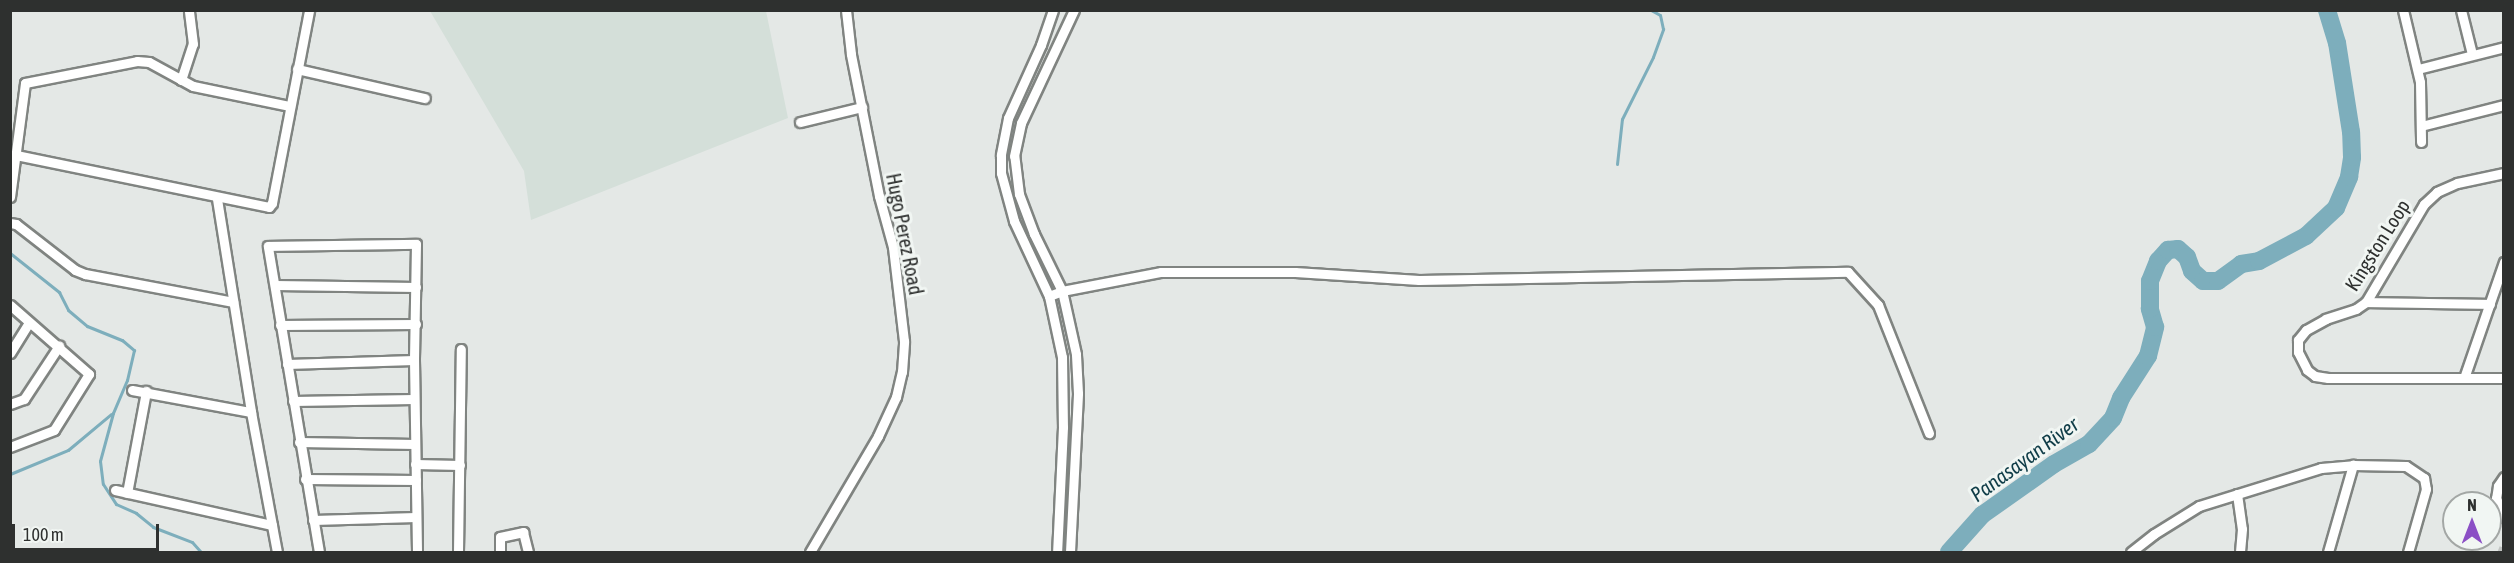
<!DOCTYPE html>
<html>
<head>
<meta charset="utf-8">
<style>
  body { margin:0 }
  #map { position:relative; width:2514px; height:563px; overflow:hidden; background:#e4e8e6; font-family:"Asap Condensed",sans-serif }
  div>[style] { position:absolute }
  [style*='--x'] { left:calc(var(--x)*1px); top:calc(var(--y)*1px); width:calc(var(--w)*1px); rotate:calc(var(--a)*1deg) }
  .built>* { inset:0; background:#d4dfd9 }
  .stream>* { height:3px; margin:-1.5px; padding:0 1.5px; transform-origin:1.5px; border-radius:1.5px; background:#7daebc }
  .river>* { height:18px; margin:-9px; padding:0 9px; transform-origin:9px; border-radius:9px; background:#7daebc }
  .minor-tunnel>* { height:9px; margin-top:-4.5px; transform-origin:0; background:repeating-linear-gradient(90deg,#c0c3c1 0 9px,transparent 0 13.5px) }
  .roads { filter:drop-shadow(2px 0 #808481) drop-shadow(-2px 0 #808481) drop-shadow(0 2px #808481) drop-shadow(0 -2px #808481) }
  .minor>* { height:9px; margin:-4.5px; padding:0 4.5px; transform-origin:4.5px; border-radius:4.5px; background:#fff }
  span { translate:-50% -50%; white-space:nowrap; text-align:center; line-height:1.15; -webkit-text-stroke:6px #f1f6f3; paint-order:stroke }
  .street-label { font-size:20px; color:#2e302f }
  .water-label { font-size:21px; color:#103d48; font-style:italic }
  .frame { position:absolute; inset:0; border:12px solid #2e302f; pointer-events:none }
  .north { position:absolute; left:2442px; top:491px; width:60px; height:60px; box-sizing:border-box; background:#f1f6f3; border:2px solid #a3a7a5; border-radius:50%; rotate:0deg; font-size:16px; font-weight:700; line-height:24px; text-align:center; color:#2e302f }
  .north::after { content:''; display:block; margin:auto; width:21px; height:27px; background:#8b4fc5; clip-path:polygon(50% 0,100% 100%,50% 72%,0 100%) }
  .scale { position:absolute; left:12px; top:524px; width:147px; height:27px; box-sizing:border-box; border:3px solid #2e302f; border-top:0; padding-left:8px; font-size:18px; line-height:21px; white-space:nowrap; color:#2e302f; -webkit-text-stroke:4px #f1f6f3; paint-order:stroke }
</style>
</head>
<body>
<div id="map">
  <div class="built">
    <div style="clip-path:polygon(430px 11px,766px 11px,788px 118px,531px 220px,524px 171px)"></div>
  </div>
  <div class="stream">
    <div style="--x:1617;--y:164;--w:45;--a:-83.7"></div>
    <div style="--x:1622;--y:119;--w:69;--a:-63.4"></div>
    <div style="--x:1653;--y:57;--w:30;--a:-70"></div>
    <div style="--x:1663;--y:29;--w:14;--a:-102"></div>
    <div style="--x:1660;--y:15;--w:10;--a:-151"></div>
    <div style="--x:10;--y:253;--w:63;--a:38.5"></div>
    <div style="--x:59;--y:292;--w:20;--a:63"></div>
    <div style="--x:68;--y:310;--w:25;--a:40"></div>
    <div style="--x:87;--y:326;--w:38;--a:22"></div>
    <div style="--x:122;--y:340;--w:16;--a:40"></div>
    <div style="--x:134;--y:350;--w:31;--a:103"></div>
    <div style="--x:127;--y:380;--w:36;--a:113"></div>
    <div style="--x:113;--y:413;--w:50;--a:105.2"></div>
    <div style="--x:100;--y:461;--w:23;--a:83"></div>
    <div style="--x:103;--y:484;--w:24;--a:57"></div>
    <div style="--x:116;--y:504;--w:22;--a:24"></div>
    <div style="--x:136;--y:513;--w:22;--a:39"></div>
    <div style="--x:153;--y:527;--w:42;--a:21"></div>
    <div style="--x:192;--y:542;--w:13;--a:48"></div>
    <div style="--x:10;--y:474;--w:63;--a:-22.5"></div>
    <div style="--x:68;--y:450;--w:56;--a:-39.9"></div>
  </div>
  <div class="river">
    <div style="--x:1949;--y:552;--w:50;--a:-48.3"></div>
    <div style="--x:1982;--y:515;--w:88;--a:-35.3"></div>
    <div style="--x:2054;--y:464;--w:40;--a:-29.7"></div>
    <div style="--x:2089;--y:444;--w:35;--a:-47"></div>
    <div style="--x:2113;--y:418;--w:22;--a:-68"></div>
    <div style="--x:2121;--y:398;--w:50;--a:-57.3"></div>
    <div style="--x:2148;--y:356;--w:30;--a:-76"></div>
    <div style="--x:2155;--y:327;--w:19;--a:-106"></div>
    <div style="--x:2150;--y:309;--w:28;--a:-90"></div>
    <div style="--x:2150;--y:281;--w:22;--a:-68"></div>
    <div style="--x:2158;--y:261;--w:15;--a:-48"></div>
    <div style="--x:2168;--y:250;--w:10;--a:-6"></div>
    <div style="--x:2178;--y:249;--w:12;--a:42"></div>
    <div style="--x:2187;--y:257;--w:15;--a:70"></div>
    <div style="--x:2192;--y:271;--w:15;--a:42"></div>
    <div style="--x:2203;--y:281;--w:15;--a:0"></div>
    <div style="--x:2218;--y:281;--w:29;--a:-36"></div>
    <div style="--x:2241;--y:264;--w:18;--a:-9"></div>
    <div style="--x:2259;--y:261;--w:53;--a:-28"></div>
    <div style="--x:2306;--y:236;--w:41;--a:-43"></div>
    <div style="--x:2336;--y:208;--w:34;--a:-67"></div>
    <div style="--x:2349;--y:177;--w:20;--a:-81"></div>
    <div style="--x:2352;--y:157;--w:25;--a:-92"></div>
    <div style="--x:2351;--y:132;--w:90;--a:-98.9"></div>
    <div style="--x:2337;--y:43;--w:34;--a:-107"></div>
  </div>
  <div class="minor-tunnel">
    <div style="--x:2502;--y:552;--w:5;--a:-68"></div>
  </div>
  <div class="roads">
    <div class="minor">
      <div style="--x:1053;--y:10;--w:37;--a:109"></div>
      <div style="--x:1041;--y:45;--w:80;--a:114.3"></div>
      <div style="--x:1008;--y:118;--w:38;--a:101"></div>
      <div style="--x:1001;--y:155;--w:18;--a:90"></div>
      <div style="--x:1001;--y:173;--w:50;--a:74.8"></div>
      <div style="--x:1014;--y:221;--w:83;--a:65"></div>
      <div style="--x:1049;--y:296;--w:62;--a:78"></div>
      <div style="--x:1062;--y:357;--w:70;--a:89.2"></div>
      <div style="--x:1063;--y:427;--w:125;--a:92.7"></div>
      <div style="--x:2403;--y:10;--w:74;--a:76.7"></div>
      <div style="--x:2420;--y:82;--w:60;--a:89"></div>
      <div style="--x:2461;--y:10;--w:45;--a:76"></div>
      <div style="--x:297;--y:69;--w:131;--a:12.8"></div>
      <div style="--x:2418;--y:69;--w:89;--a:-14.3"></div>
      <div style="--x:181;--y:80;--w:38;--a:-72"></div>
      <div style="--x:193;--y:44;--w:34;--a:-97"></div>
      <div style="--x:800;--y:122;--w:64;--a:-13.6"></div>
      <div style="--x:2421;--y:126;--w:86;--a:-14.2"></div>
      <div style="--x:16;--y:155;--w:258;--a:11.6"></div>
      <div style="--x:269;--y:207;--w:5;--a:-53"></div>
      <div style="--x:272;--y:203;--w:197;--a:-79.1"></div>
      <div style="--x:2504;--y:173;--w:48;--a:168"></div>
      <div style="--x:2457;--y:183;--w:22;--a:156"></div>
      <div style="--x:2437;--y:192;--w:18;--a:137"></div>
      <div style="--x:2424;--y:204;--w:114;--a:120.6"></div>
      <div style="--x:2366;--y:302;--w:12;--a:145"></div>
      <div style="--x:2356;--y:309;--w:32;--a:162"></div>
      <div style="--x:2326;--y:319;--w:23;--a:151"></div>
      <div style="--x:2306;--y:330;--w:13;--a:129"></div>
      <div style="--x:2298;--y:340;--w:12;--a:90"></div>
      <div style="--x:2298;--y:352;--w:20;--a:63"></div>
      <div style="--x:2307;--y:370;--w:10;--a:37"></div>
      <div style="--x:2315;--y:376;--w:13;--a:9"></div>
      <div style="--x:2328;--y:378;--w:176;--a:0"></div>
      <div style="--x:10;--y:197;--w:115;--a:-82.5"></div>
      <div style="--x:25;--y:83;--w:114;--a:-11.1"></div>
      <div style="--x:137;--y:61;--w:12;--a:5"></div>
      <div style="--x:149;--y:62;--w:50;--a:28.6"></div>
      <div style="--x:193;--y:86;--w:99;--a:11.7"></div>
      <div style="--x:217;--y:199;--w:216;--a:80.9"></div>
      <div style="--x:251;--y:412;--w:142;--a:79.5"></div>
      <div style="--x:10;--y:223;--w:6;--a:9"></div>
      <div style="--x:16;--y:224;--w:75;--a:37.9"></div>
      <div style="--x:75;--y:270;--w:11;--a:22"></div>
      <div style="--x:85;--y:274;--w:151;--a:10.7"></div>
      <div style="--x:275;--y:285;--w:141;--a:0.8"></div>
      <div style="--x:1049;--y:296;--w:14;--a:-21"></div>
      <div style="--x:1062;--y:291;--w:101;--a:-10.9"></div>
      <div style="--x:1161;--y:272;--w:134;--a:0"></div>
      <div style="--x:1295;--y:272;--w:124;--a:3.7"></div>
      <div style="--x:1419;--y:280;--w:429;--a:-1.1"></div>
      <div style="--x:1848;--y:272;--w:45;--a:47.7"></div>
      <div style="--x:1878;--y:305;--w:138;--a:68.3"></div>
      <div style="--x:2366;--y:302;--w:124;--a:0.9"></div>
      <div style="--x:10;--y:305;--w:105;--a:41.1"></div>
      <div style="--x:89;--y:374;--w:66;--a:122"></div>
      <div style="--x:54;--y:430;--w:47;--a:158.9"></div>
      <div style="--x:280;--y:325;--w:136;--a:-0.4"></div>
      <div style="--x:10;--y:353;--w:36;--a:-58"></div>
      <div style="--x:287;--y:364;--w:127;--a:-1.8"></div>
      <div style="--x:2464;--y:378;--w:123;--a:-71"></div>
      <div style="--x:132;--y:390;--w:121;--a:10.5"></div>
      <div style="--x:293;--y:401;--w:121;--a:-0.9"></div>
      <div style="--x:10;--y:404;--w:15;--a:-20"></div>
      <div style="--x:24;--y:399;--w:64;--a:-56.6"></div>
      <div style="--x:299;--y:442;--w:116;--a:1"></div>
      <div style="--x:415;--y:464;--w:45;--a:1.3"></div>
      <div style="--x:2504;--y:477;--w:11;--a:124"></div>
      <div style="--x:2498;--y:486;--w:12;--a:99"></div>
      <div style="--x:2496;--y:498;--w:21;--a:67"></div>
      <div style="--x:305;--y:479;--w:111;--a:0.5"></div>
      <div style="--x:115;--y:490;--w:161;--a:12.6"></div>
      <div style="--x:127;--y:493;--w:104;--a:-79.4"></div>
      <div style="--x:2237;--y:494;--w:35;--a:82"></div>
      <div style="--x:2242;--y:529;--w:23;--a:95"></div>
      <div style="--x:313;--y:520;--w:103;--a:-1.7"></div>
      <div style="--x:319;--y:552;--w:310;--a:-99.5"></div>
      <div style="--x:268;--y:246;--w:148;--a:-0.8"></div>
      <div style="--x:416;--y:244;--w:116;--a:91"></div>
      <div style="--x:414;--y:360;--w:192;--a:89.1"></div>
      <div style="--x:458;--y:552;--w:203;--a:-89.2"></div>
      <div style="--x:500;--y:552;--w:15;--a:-90"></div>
      <div style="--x:500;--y:537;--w:24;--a:-12"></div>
      <div style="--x:523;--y:532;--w:21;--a:76"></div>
      <div style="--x:810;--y:552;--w:134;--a:-59.6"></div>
      <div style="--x:878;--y:436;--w:43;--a:-65.2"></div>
      <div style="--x:896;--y:397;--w:26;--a:-77"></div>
      <div style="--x:902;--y:372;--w:31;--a:-86"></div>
      <div style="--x:904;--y:341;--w:95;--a:-96.7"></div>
      <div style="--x:893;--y:247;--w:53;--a:-105.4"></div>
      <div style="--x:879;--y:196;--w:145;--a:-101.2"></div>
      <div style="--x:851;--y:54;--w:44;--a:-96.5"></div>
      <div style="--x:1070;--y:552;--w:159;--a:-87.1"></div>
      <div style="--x:1078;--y:393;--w:39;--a:-93"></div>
      <div style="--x:1076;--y:354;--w:65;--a:-102.5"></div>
      <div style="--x:1062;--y:291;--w:64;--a:-116.2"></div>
      <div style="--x:1034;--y:234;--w:43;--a:-110.6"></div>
      <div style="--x:1019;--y:194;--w:38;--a:-97"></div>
      <div style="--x:1014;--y:156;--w:34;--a:-78"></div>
      <div style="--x:1021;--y:123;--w:125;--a:-64.9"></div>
      <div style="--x:2131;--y:552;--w:29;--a:-38"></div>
      <div style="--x:2154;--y:534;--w:53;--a:-31.9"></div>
      <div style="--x:2199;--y:506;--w:128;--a:-17.3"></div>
      <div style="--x:2321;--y:468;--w:32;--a:-5"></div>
      <div style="--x:2353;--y:465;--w:53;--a:1.1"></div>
      <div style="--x:2406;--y:466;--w:22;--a:34"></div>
      <div style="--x:2424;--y:478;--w:11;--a:80"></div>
      <div style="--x:2426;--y:489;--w:66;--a:105.9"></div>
      <div style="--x:2328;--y:552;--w:91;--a:-74"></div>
    </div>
  </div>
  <div class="street-label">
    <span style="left:905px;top:234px;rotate:79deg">Hugo Perez Road</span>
    <span style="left:2377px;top:245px;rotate:-58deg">Kingston Loop</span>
  </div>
  <div class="water-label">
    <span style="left:2024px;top:459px;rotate:-36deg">Panasayan River</span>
  </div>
  <div class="frame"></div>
  <div class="north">N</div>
  <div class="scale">100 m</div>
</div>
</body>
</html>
